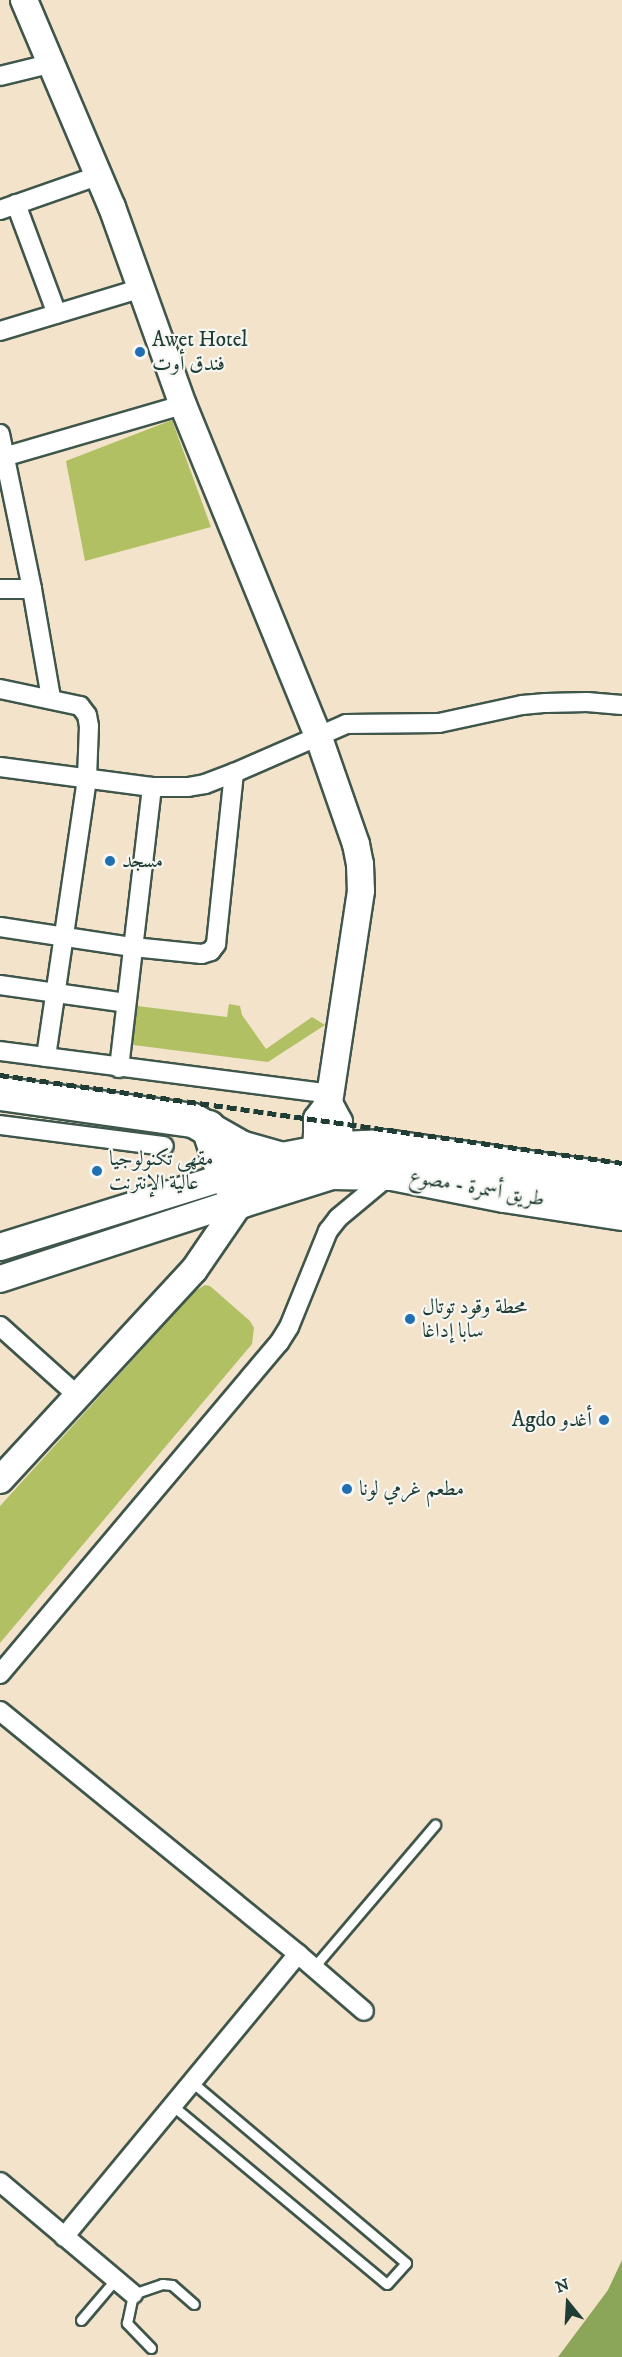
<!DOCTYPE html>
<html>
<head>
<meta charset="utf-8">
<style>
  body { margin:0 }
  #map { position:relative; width:622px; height:2357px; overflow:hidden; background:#f3e3cb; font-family:"IM FELL DW Pica",Amiri,serif }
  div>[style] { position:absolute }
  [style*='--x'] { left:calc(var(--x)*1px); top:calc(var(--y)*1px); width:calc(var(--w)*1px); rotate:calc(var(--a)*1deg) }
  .green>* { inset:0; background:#b0c063 }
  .forest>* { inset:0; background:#8ca659 }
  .roads { filter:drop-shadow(2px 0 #3f564b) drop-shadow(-2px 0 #3f564b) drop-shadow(0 2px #3f564b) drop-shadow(0 -2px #3f564b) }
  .lane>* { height:9px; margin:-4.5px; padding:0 4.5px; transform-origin:4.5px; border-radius:4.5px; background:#fff }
  .street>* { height:18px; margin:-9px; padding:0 9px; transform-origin:9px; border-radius:9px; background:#fff }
  .secondary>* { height:26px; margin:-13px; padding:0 13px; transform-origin:13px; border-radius:13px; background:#fff }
  .highway>* { height:33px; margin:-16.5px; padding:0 16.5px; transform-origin:16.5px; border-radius:16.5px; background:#fff }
  .rail>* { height:4.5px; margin-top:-2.25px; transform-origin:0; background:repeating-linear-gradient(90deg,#1f3d34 0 9px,transparent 0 13.5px) }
  .dots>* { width:16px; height:16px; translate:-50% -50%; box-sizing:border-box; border:3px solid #f6f6f2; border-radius:50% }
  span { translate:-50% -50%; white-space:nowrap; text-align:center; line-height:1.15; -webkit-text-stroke:4.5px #f6f6f2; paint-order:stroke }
  .poi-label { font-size:21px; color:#1f3d34 }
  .left { translate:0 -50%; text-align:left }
  .right { translate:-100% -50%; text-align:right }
  .street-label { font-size:21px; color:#1f3d34 }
  .north { position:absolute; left:538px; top:2273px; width:60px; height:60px; -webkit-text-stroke:4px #f6f6f2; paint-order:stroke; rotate:342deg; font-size:16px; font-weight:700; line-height:24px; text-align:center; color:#1f3d34 }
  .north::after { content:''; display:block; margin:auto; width:21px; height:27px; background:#1f3d34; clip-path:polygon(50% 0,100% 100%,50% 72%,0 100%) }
</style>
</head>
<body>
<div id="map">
  <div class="green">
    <div style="clip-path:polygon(172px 420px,211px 527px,85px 561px,66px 461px)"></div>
    <div style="clip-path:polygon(229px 1004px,240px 1006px,242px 1015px,266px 1049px,312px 1017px,325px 1025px,268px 1062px,133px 1045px,137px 1006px,227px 1017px)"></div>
    <div style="clip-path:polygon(205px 1285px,210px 1286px,250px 1321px,254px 1328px,252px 1344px,0 1643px,0 1506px,195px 1291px)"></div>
  </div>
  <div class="forest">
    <div style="clip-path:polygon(622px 2260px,622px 2357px,558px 2357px,608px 2290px)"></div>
  </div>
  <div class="roads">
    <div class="lane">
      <div style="--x:314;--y:1967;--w:187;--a:-49.6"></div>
      <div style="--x:173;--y:2106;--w:278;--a:39.8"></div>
      <div style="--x:387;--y:2284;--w:28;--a:-48"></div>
      <div style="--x:406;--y:2263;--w:279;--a:-139.8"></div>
      <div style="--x:81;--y:2320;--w:52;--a:-49.6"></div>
      <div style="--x:151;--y:2348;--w:35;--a:-134"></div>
      <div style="--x:127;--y:2323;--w:30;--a:-78"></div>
      <div style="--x:133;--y:2294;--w:31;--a:-19"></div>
      <div style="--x:162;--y:2284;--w:10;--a:6"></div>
      <div style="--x:172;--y:2285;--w:29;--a:41"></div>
    </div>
    <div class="street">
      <div style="--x:0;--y:76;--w:50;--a:-13.8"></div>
      <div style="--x:16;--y:204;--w:117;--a:69.6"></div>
      <div style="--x:0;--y:210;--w:103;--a:-19.3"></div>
      <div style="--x:0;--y:331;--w:148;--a:-16.8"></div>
      <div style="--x:0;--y:434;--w:158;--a:78.3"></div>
      <div style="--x:32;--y:589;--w:111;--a:80.1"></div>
      <div style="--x:0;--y:458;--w:191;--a:-16.2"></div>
      <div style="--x:0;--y:589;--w:32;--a:0"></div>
      <div style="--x:0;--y:689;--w:82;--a:12"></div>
      <div style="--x:80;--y:706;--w:11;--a:52"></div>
      <div style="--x:87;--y:715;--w:11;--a:80"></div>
      <div style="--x:89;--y:726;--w:53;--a:92.2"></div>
      <div style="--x:87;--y:779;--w:281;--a:98.4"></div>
      <div style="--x:0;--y:767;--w:153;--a:7.5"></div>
      <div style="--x:152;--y:787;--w:36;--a:0"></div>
      <div style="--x:188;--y:787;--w:17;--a:-10"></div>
      <div style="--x:205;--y:784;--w:31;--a:-21"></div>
      <div style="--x:234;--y:773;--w:122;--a:-23.6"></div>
      <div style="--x:346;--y:724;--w:93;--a:-0.6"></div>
      <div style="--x:439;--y:723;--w:85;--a:-12.2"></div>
      <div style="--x:522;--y:705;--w:24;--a:-5"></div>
      <div style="--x:546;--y:703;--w:41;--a:-1.4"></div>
      <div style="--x:587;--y:702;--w:35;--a:5"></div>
      <div style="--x:0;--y:927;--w:134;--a:8.6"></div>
      <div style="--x:133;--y:947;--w:69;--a:5.8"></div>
      <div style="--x:202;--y:954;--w:9;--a:-18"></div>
      <div style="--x:211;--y:951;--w:9;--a:-54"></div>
      <div style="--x:216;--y:944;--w:172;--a:-84"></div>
      <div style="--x:0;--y:985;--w:127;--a:8.1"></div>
      <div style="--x:0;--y:1051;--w:333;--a:7.4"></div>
      <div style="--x:119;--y:1068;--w:283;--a:-83.3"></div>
      <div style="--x:0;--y:1125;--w:165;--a:7.3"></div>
      <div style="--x:0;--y:1326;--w:105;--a:41.9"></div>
      <div style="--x:0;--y:1674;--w:433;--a:-49.9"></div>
      <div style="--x:279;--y:1343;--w:19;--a:-58"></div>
      <div style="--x:289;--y:1327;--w:104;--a:-67.9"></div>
      <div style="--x:328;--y:1231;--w:16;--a:-52"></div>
      <div style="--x:338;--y:1218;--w:69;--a:-39.7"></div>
      <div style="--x:0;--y:1711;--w:385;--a:39.2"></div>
      <div style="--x:298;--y:1954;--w:367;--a:129.6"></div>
      <div style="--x:298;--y:1954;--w:87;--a:40.8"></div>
      <div style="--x:0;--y:2182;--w:174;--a:40.1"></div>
    </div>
    <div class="secondary">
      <div style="--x:24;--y:0;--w:225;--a:67"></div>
      <div style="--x:112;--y:207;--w:210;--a:70.3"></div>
      <div style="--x:183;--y:405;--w:357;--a:67.8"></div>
      <div style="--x:318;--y:735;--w:115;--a:70.8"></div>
      <div style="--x:356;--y:844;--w:20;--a:79"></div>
      <div style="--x:360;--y:864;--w:27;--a:88"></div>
      <div style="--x:361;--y:891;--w:214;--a:98.6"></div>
      <div style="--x:329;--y:1103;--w:21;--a:62"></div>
      <div style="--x:339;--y:1122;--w:26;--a:88"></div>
      <div style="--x:340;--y:1148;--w:19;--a:111"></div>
      <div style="--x:328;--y:1167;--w:19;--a:-129"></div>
      <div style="--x:316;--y:1152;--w:19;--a:-87"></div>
      <div style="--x:317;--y:1133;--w:14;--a:-90"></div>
      <div style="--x:317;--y:1119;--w:20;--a:-53"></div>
      <div style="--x:0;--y:1247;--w:295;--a:-17.3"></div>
      <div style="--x:0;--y:1279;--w:255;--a:-18.1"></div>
      <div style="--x:0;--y:1480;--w:286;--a:-47.3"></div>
      <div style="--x:194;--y:1270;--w:85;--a:-55.6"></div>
    </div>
    <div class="highway">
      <div style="--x:0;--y:1093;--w:195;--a:8"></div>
      <div style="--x:193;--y:1120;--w:54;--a:29.9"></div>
      <div style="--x:240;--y:1147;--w:44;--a:15.9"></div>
      <div style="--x:282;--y:1159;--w:59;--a:-10.7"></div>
      <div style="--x:340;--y:1148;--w:46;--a:-2.5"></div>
      <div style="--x:386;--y:1146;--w:239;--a:8.4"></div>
      <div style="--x:208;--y:1127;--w:52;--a:71.9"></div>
      <div style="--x:224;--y:1176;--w:30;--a:53"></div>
      <div style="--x:242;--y:1200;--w:93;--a:-17.5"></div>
      <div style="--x:331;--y:1172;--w:61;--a:0.9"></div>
      <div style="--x:392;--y:1173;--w:114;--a:11.1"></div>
      <div style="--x:504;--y:1195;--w:119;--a:8.7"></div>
    </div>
  </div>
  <div class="rail">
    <div style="--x:0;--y:1075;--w:628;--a:8.05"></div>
  </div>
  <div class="dots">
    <div style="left:140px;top:352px;background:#1f6fb2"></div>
    <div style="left:110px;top:861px;background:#1f6fb2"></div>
    <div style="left:97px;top:1171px;background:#1f6fb2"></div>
    <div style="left:410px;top:1319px;background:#1f6fb2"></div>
    <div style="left:604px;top:1420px;background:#1f6fb2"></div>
    <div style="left:347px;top:1489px;background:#1f6fb2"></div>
  </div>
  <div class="poi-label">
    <span class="left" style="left:152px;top:352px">Awet Hotel<br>فندق أوت</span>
    <span class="left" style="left:122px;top:861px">مسجد</span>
    <span class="left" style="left:109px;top:1171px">مقهى تكنولوجيا<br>عالية الإنترنت</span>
    <span class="left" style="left:422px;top:1319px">محطة وقود توتال<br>سابا إداغا</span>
    <span class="right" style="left:592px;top:1420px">Agdo أغدو</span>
    <span class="left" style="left:359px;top:1489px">مطعم غرمي لونا</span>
  </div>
  <div class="street-label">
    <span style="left:477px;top:1188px;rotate:10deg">طريق أسمرة - مصوع</span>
  </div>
  <div class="north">N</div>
</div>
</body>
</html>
